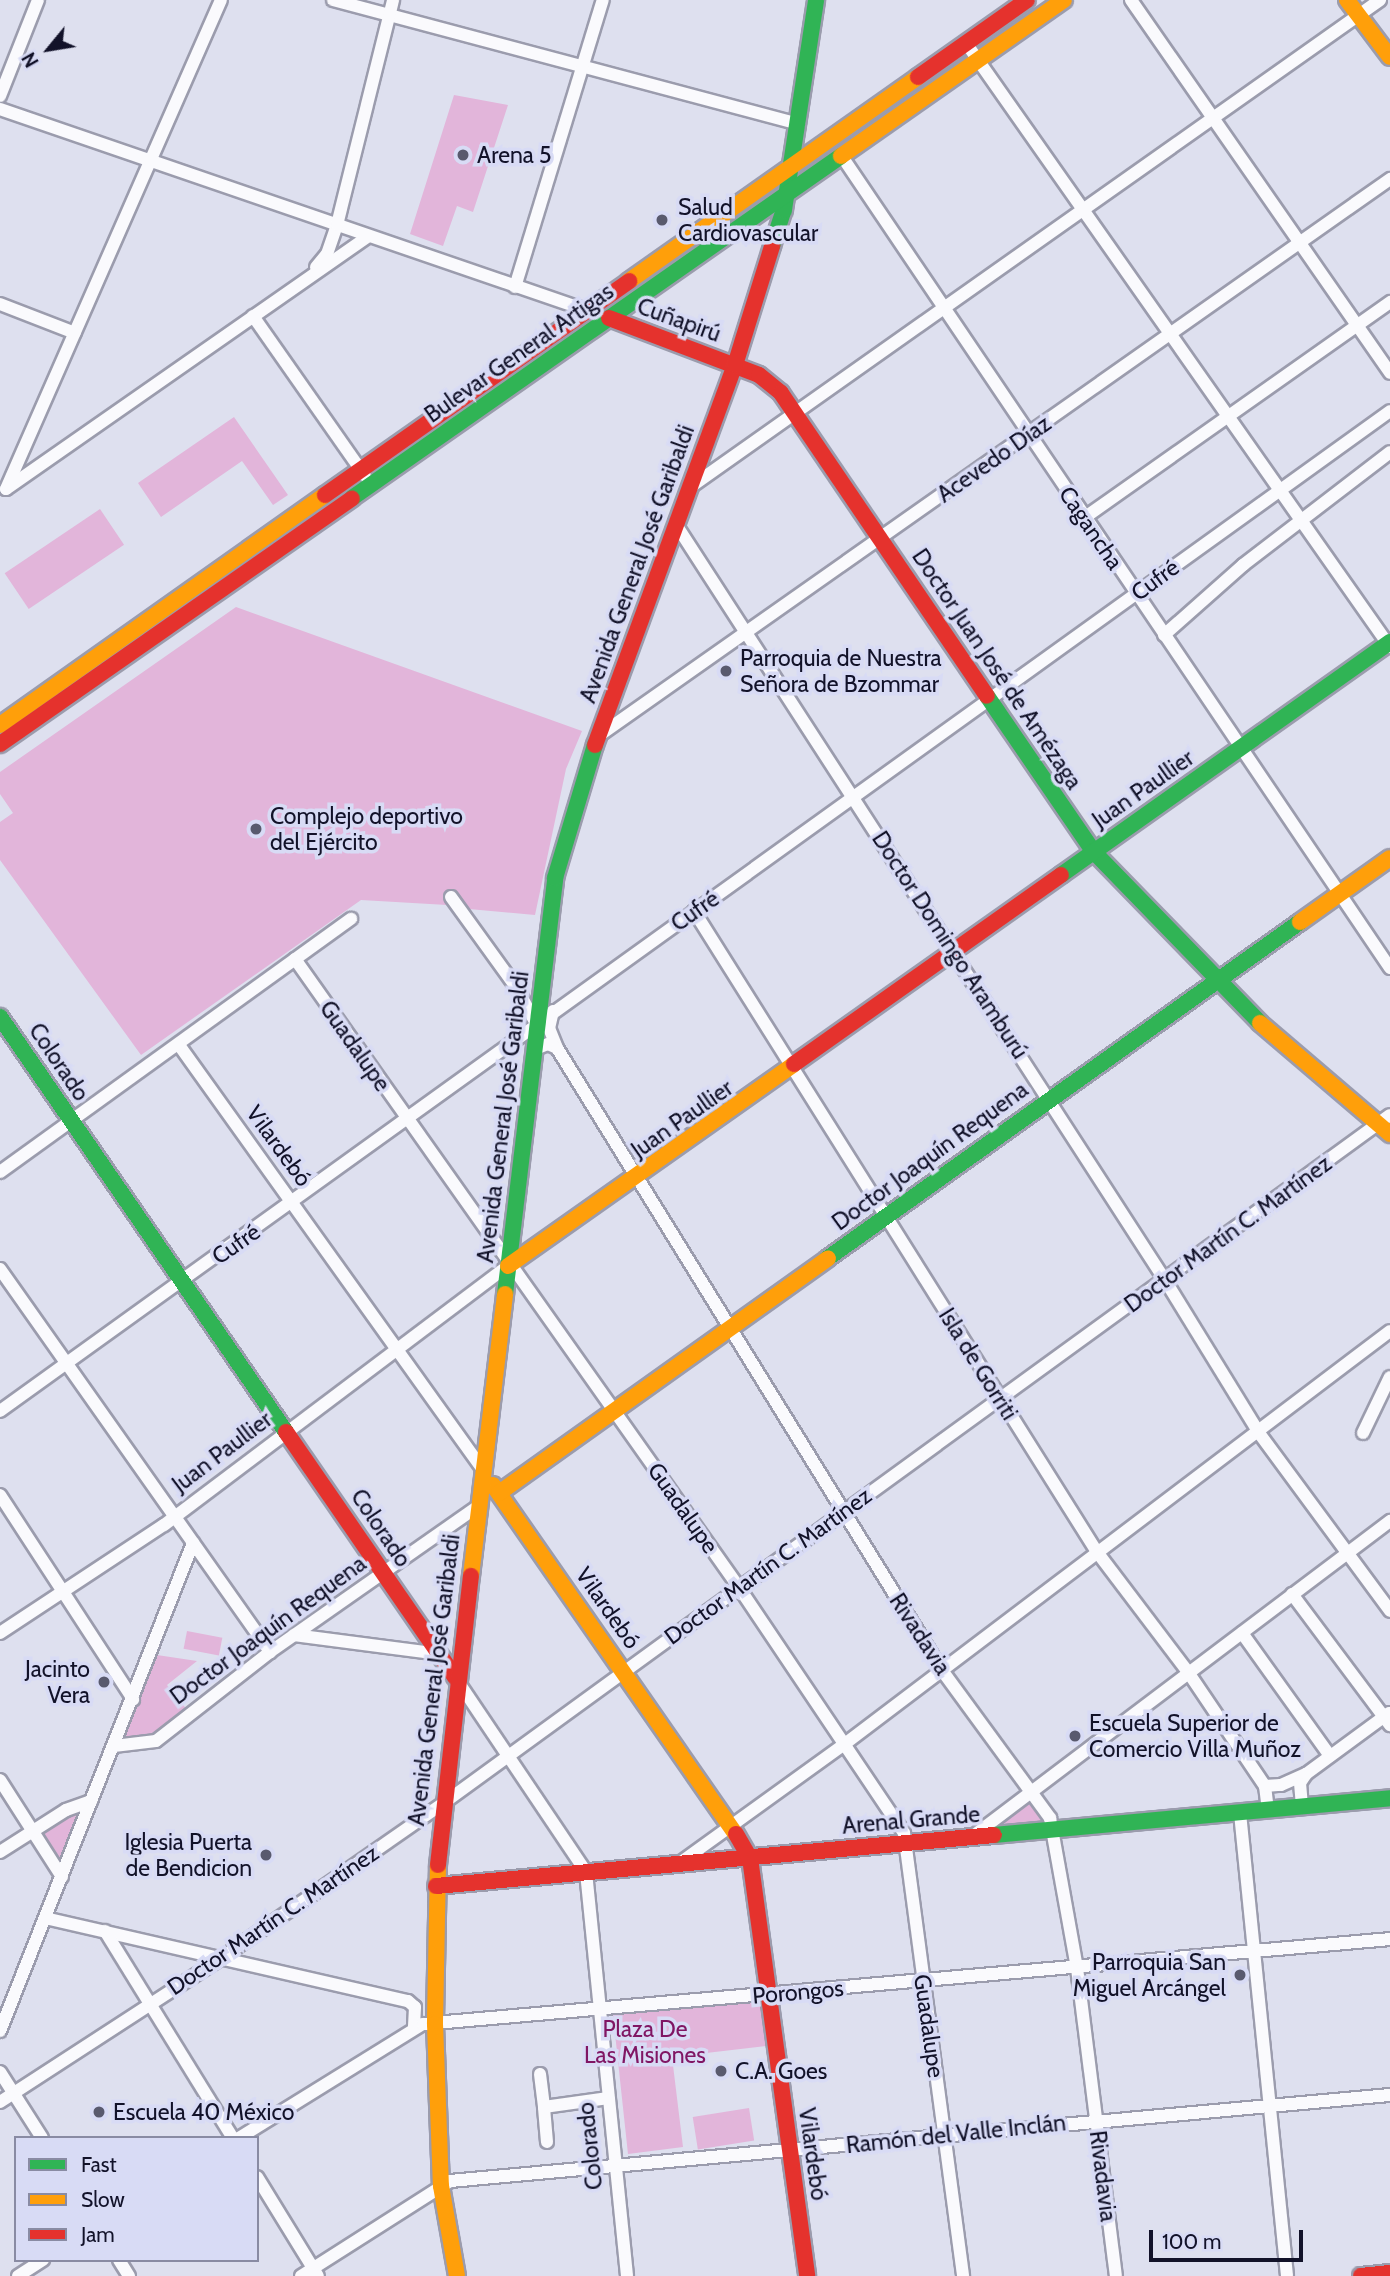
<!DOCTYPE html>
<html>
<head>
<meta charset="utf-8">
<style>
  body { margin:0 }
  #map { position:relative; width:1390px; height:2276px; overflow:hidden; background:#dee0ef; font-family:Cabin,sans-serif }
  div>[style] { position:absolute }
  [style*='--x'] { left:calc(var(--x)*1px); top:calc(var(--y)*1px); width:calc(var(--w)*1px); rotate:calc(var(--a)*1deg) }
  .green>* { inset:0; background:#e2b5da; transform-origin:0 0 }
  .roads { filter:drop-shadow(2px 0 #9b9cad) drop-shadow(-2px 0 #9b9cad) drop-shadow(0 2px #9b9cad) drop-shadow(0 -2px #9b9cad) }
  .street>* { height:12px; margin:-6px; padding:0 6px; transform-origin:6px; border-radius:6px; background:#fafafd }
  .fast>* { height:16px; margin:-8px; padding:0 8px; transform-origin:8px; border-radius:8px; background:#30b455 }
  .slow>* { height:16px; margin:-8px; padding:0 8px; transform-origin:8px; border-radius:8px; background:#ff9f0a }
  .jam>* { height:16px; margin:-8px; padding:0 8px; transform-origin:8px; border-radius:8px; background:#e5322d }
  .dots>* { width:19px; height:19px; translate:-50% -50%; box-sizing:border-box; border:4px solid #d8dbf5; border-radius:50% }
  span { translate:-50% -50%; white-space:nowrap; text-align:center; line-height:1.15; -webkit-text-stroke:7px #d8dbf5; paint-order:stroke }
  .poi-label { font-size:23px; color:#121229 }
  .left { translate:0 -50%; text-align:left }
  .right { translate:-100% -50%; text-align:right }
  .street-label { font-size:23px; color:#121229 }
  .park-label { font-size:23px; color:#801664 }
  .legend { position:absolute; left:14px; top:2136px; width:245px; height:126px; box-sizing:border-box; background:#d8dbf5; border:2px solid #898ba3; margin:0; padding:9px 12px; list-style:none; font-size:21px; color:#121229 }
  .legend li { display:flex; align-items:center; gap:14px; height:35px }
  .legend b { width:35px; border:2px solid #898ba3 }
  .north { position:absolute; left:14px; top:14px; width:70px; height:70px; -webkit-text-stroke:5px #d8dbf5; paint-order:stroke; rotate:240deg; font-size:19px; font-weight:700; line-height:28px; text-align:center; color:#121229 }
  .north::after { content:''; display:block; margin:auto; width:24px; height:32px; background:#121229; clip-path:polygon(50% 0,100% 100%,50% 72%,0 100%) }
  .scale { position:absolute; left:1149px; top:2230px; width:154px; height:32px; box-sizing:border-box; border:4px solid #121229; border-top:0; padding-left:9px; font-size:21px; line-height:24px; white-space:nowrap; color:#121229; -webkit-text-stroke:5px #d8dbf5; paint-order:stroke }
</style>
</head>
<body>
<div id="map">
  <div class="green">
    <div style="clip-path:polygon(454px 95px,508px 105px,473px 212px,457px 206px,443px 246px,410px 234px)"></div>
    <div style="clip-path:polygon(234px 417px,288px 495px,273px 505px,242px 461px,161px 517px,138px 483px)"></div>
    <div style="left:100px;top:509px;width:43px;height:115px;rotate:56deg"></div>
    <div style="clip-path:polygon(236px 607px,582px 731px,566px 769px,535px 915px,469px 909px,453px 890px,445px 898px,447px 905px,361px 900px,141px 1055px,0 860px,0 822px,13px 813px,0 794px,0 772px)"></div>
    <div style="left:187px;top:1631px;width:36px;height:18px;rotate:11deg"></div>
    <div style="clip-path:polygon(157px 1655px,197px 1661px,167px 1685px,188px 1711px,156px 1736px,127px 1741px,124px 1732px)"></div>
    <div style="clip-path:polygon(1028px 1802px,1043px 1822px,1002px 1826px,1000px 1823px)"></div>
    <div style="clip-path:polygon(73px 1812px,80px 1813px,59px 1860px,42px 1832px)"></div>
    <div style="clip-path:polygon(761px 2000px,766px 2046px,672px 2057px,683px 2147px,628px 2154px,613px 2015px)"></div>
    <div style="left:749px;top:2108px;width:33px;height:57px;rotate:81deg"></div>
  </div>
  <div class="roads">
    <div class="street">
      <div style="--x:333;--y:0;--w:482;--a:14.9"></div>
      <div style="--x:1131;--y:0;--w:454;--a:55.2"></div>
      <div style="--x:966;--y:43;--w:738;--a:54.93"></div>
      <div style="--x:0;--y:96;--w:103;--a:-68.4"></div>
      <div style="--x:0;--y:109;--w:626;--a:18.93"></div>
      <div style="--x:841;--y:155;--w:981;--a:55.97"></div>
      <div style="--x:316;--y:267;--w:17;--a:-50"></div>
      <div style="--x:327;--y:254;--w:31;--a:-71"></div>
      <div style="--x:337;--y:225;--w:232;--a:-76"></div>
      <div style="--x:515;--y:287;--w:300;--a:-73"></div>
      <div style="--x:0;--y:304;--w:80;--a:21.1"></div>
      <div style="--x:253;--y:316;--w:195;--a:55"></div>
      <div style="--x:689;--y:488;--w:846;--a:-35.23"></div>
      <div style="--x:6;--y:489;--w:534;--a:-66.27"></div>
      <div style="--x:6;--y:489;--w:442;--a:-34.9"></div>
      <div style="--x:1084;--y:518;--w:375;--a:-35.2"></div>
      <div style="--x:675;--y:523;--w:902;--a:57.09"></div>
      <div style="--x:1165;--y:1280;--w:180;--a:58.4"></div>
      <div style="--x:1259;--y:1433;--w:221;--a:53.6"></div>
      <div style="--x:1164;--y:635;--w:106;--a:-41.5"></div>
      <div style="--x:1243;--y:565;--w:185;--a:-37.5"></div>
      <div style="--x:597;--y:737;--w:970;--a:-35.13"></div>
      <div style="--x:451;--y:897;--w:115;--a:54.2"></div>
      <div style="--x:518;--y:990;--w:38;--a:62"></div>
      <div style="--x:694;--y:911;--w:757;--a:57.84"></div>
      <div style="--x:1097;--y:1552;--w:151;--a:52.8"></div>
      <div style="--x:1188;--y:1672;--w:138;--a:56"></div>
      <div style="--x:1265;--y:1786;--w:23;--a:83"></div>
      <div style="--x:295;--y:959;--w:768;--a:54.76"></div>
      <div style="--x:738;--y:1586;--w:298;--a:56.1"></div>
      <div style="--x:904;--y:1833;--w:447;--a:82.4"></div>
      <div style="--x:553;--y:1011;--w:17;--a:103"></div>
      <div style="--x:549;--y:1028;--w:22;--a:68"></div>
      <div style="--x:179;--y:1045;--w:519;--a:54.41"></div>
      <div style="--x:533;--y:1050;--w:16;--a:-22"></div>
      <div style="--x:548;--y:1044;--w:10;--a:24"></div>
      <div style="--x:557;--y:1048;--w:730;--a:58.27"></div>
      <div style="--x:941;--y:1669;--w:185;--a:53.8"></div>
      <div style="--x:1050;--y:1818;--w:152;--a:79.8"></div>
      <div style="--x:1077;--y:1968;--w:310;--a:82.8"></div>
      <div style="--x:0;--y:1172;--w:433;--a:-35.8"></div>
      <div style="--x:0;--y:1269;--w:469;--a:54.8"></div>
      <div style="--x:0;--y:1411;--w:1712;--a:-35.73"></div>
      <div style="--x:1363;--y:1433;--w:62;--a:-64.3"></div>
      <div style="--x:0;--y:1495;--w:244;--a:56.9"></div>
      <div style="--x:1292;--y:1594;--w:164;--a:53.2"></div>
      <div style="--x:0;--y:1633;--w:196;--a:-33.4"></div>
      <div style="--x:164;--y:1525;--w:431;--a:-37"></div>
      <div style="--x:1242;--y:1633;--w:151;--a:54.4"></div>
      <div style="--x:294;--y:1635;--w:147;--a:7.4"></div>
      <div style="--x:457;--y:1680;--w:231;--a:56.1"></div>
      <div style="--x:586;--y:1872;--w:406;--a:84.2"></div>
      <div style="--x:114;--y:1746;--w:42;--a:-6.8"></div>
      <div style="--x:156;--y:1741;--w:145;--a:-38"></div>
      <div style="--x:270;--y:1652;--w:253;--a:-35"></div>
      <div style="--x:0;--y:1780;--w:115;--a:57.4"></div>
      <div style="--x:1265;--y:1786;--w:16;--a:-4"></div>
      <div style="--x:1281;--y:1785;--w:27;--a:-24"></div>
      <div style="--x:1302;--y:1806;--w:23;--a:-95"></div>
      <div style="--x:1300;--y:1783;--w:11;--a:-56"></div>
      <div style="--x:1306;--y:1774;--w:103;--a:-36.3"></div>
      <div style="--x:1240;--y:1813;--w:465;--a:84.2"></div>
      <div style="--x:973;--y:1836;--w:523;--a:-37.07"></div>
      <div style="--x:0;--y:1852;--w:78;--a:-32.5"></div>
      <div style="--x:66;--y:1810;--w:27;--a:-20"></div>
      <div style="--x:681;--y:1862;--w:203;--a:-35.8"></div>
      <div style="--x:846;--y:1743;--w:682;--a:-37.14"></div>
      <div style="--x:45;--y:1918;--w:372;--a:12.9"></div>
      <div style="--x:408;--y:2001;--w:9;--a:41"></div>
      <div style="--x:415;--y:2007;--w:20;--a:93"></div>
      <div style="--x:105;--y:1931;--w:243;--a:58.3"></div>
      <div style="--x:0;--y:2031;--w:525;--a:-68.42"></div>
      <div style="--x:0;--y:2072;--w:78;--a:57.5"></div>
      <div style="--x:540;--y:2074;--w:33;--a:83"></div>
      <div style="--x:0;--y:2102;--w:262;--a:-33"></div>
      <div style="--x:220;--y:1959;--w:269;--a:-34.9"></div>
      <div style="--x:441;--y:1805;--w:1173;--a:-36.02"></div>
      <div style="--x:239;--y:2138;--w:216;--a:-31.8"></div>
      <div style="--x:423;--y:2024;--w:971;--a:-5.02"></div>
      <div style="--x:547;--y:2142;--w:35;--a:-95"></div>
      <div style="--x:544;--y:2107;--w:65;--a:-8"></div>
      <div style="--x:257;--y:2177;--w:116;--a:58.4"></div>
      <div style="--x:119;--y:2260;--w:19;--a:58"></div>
      <div style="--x:18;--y:2276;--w:30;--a:-33"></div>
      <div style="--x:301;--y:2276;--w:177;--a:-32.5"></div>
      <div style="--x:450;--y:2181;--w:944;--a:-5.23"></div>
    </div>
    <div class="fast">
      <div style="--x:772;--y:246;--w:38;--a:-72"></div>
      <div style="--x:784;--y:210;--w:212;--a:-81.3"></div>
      <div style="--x:352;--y:498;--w:597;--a:-34.97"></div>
      <div style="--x:987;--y:696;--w:188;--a:55.6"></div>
      <div style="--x:1093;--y:851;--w:240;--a:45.8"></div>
      <div style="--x:1061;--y:875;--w:403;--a:-35.3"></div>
      <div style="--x:0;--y:1017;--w:504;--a:55.43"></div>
      <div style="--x:828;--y:1258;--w:579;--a:-35.45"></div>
      <div style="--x:505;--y:1294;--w:419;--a:-83.1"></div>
      <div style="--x:555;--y:878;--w:139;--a:-73.3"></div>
      <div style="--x:994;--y:1835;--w:398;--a:-5.3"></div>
    </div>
    <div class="slow">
      <div style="--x:1347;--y:0;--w:71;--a:53"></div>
      <div style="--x:841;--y:156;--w:272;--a:-35"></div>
      <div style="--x:629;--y:281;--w:354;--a:-35.2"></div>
      <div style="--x:0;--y:725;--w:398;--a:-35.3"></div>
      <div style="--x:1300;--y:922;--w:110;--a:-35.4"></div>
      <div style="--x:1260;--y:1023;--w:171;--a:40.5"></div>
      <div style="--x:508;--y:1266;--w:350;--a:-35.2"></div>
      <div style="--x:493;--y:1485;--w:425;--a:55.2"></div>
      <div style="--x:499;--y:1493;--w:404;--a:-35.5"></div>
      <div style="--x:471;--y:1576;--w:284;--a:-83.1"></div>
      <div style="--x:438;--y:1865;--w:159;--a:91.1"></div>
      <div style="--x:435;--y:2024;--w:162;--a:87.9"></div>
      <div style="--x:441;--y:2186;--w:91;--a:79.9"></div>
    </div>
    <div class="jam">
      <div style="--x:918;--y:77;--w:133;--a:-35.2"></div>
      <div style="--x:609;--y:318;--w:160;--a:20.8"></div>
      <div style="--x:759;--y:375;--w:28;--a:39"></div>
      <div style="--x:781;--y:393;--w:366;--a:55.8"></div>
      <div style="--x:325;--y:495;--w:372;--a:-35.1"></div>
      <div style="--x:0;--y:744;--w:429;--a:-34.9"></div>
      <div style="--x:595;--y:745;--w:405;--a:-69.8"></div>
      <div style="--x:735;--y:365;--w:125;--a:-72.7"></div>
      <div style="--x:794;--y:1064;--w:327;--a:-35.3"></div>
      <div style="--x:286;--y:1432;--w:298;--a:55.4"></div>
      <div style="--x:736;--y:1834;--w:28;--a:60"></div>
      <div style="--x:750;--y:1858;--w:422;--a:82.2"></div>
      <div style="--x:438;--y:1865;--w:291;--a:-83.5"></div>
      <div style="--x:436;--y:1886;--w:560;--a:-5.22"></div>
      <div style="--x:1361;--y:2276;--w:29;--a:-6"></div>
    </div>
  </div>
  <div class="dots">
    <div style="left:463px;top:155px;background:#595a6e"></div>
    <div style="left:662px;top:220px;background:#595a6e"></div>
    <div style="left:726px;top:671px;background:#595a6e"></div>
    <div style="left:256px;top:829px;background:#595a6e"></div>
    <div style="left:104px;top:1682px;background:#595a6e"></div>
    <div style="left:1075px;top:1736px;background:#595a6e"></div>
    <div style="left:266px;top:1855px;background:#595a6e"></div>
    <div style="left:1240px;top:1975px;background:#595a6e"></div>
    <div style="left:721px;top:2071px;background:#595a6e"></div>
    <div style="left:99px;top:2112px;background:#595a6e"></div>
  </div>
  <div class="poi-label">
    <span class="left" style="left:477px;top:155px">Arena 5</span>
    <span class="left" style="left:678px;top:220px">Salud<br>Cardiovascular</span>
    <span class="left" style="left:740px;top:671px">Parroquia de Nuestra<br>Señora de Bzommar</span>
    <span class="left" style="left:270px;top:829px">Complejo deportivo<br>del Ejército</span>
    <span class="right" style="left:90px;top:1682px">Jacinto<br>Vera</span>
    <span class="left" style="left:1089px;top:1736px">Escuela Superior de<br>Comercio Villa Muñoz</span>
    <span class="right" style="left:252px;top:1855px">Iglesia Puerta<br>de Bendicion</span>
    <span class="right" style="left:1226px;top:1975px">Parroquia San<br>Miguel Arcángel</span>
    <span class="left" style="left:735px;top:2071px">C.A. Goes</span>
    <span class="left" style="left:113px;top:2112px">Escuela 40 México</span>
  </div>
  <div class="street-label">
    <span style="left:679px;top:320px;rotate:20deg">Cuñapirú</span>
    <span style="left:519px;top:353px;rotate:-35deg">Bulevar General Artigas</span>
    <span style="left:994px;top:459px;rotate:-35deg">Acevedo Díaz</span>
    <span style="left:1091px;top:528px;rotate:56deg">Cagancha</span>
    <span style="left:637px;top:564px;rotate:-70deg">Avenida General José Garibaldi</span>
    <span style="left:1155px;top:580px;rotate:-36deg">Cufré</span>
    <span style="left:997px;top:669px;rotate:56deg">Doctor Juan José de Amézaga</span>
    <span style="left:1143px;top:789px;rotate:-35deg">Juan Paullier</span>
    <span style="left:695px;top:911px;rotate:-35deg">Cufré</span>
    <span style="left:950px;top:945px;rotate:57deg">Doctor Domingo Aramburú</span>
    <span style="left:355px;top:1046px;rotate:55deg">Guadalupe</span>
    <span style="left:59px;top:1062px;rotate:56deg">Colorado</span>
    <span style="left:503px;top:1117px;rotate:-83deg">Avenida General José Garibaldi</span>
    <span style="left:682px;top:1119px;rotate:-35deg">Juan Paullier</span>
    <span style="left:279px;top:1146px;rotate:54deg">Vilardebó</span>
    <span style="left:930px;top:1156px;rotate:-36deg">Doctor Joaquín Requena</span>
    <span style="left:1228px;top:1234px;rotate:-36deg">Doctor Martín C. Martínez</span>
    <span style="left:236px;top:1244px;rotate:-35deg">Cufré</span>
    <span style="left:978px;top:1364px;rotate:58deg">Isla de Gorriti</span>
    <span style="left:222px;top:1452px;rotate:-37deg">Juan Paullier</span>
    <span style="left:683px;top:1508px;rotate:55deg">Guadalupe</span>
    <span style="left:381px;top:1528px;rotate:56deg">Colorado</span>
    <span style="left:768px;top:1566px;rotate:-36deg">Doctor Martín C. Martínez</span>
    <span style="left:608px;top:1608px;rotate:55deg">Vilardebó</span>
    <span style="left:268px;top:1630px;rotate:-36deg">Doctor Joaquín Requena</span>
    <span style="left:920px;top:1634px;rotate:57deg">Rivadavia</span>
    <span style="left:434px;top:1680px;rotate:-83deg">Avenida General José Garibaldi</span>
    <span style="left:911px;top:1820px;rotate:-5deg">Arenal Grande</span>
    <span style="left:273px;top:1920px;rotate:-34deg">Doctor Martín C. Martínez</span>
    <span style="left:798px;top:1992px;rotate:-5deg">Porongos</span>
    <span style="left:929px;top:2026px;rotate:82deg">Guadalupe</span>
    <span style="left:956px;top:2134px;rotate:-6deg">Ramón del Valle Inclán</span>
    <span style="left:590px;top:2146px;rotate:-96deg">Colorado</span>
    <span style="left:813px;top:2154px;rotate:82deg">Vilardebó</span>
    <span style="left:1103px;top:2176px;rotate:83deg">Rivadavia</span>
  </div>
  <div class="park-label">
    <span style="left:645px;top:2042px">Plaza De<br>Las Misiones</span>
  </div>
  <ul class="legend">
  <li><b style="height:9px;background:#30b455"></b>Fast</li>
  <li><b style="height:9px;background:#ff9f0a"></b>Slow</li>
  <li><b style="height:9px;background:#e5322d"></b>Jam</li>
  </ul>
  <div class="north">N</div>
  <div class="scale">100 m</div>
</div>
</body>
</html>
